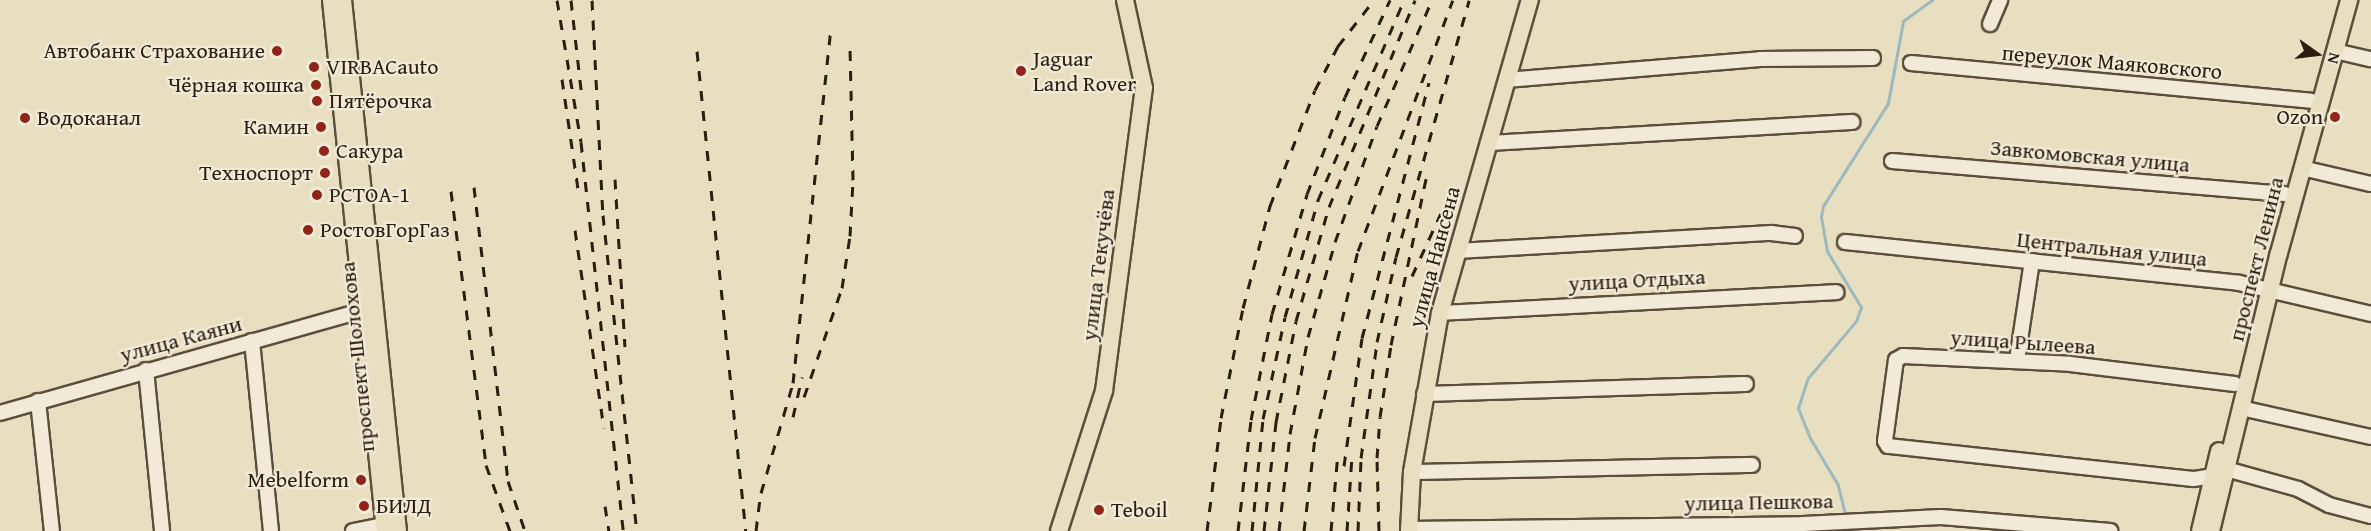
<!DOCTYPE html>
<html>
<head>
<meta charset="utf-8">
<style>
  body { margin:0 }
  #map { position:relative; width:2371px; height:531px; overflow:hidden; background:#e8dfc1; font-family:"Gentium Book Plus",serif }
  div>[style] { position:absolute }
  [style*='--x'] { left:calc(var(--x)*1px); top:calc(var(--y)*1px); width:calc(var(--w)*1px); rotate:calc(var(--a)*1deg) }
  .stream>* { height:3px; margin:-1.5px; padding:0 1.5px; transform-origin:1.5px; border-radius:1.5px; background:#9db9be }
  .roads { filter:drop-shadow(2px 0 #5c4d3c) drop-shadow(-2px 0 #5c4d3c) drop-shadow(0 2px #5c4d3c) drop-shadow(0 -2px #5c4d3c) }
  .minor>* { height:14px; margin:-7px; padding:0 7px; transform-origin:7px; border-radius:7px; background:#f0ead7 }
  .major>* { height:16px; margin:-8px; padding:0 8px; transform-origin:8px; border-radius:8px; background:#e8dfc1 }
  .rail>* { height:3px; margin-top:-1.5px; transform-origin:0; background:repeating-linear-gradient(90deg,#2d1c0f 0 10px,transparent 0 20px) }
  .dots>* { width:16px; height:16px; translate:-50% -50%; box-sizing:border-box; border:3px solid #f0ead7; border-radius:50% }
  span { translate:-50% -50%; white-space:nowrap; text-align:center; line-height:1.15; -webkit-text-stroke:4.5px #f0ead7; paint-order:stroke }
  .poi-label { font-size:22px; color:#2d1c0f }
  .right { translate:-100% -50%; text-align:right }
  .left { translate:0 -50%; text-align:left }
  .street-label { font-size:22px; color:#2d1c0f }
  .north { position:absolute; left:2287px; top:24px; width:60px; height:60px; -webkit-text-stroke:4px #f0ead7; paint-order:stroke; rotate:104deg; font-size:16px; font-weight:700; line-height:24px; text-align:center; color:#2d1c0f }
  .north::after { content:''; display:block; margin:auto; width:21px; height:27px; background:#2d1c0f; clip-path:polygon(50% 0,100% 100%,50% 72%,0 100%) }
</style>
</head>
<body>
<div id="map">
  <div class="stream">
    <div style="--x:1846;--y:518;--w:34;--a:-104"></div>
    <div style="--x:1838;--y:485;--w:55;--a:-120.8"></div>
    <div style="--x:1810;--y:438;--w:32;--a:-112"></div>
    <div style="--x:1798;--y:408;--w:32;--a:-72"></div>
    <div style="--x:1808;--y:378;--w:75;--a:-49.9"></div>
    <div style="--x:1856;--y:321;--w:15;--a:-70"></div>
    <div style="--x:1861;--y:307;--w:66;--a:-121.3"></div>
    <div style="--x:1827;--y:251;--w:35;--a:-100"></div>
    <div style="--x:1821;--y:217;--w:11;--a:-80"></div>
    <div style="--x:1823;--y:206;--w:122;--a:-57.7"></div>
    <div style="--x:1888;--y:103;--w:83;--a:-79.6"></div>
    <div style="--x:1903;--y:21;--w:36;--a:-36"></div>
  </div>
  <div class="roads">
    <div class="minor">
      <div style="--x:1990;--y:24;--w:26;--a:-67"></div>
      <div style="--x:2335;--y:51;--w:37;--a:13"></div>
      <div style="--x:1911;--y:63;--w:402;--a:5.4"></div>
      <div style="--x:1506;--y:80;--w:255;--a:-4.7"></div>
      <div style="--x:1760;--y:59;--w:113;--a:-0.5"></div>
      <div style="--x:1488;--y:143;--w:365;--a:-3.3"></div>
      <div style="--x:1892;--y:161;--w:394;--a:4.8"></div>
      <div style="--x:2302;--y:168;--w:71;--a:13.1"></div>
      <div style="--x:1845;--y:242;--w:396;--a:5.9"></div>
      <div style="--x:2239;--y:283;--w:136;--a:13.2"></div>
      <div style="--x:1457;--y:251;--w:315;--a:-3.3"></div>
      <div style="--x:1771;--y:233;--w:24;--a:7"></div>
      <div style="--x:1440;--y:313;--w:397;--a:-3"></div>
      <div style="--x:252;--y:341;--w:191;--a:84.3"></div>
      <div style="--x:2017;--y:360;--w:100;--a:-81.4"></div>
      <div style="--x:146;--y:370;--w:162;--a:84.3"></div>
      <div style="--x:1424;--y:394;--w:322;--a:-1.8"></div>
      <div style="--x:38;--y:401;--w:131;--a:83.9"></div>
      <div style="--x:2241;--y:408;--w:133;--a:12.6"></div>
      <div style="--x:0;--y:413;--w:385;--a:-15.8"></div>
      <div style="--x:2226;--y:469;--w:75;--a:15.5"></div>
      <div style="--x:2298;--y:489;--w:35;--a:27"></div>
      <div style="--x:2329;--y:505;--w:43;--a:14.7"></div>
      <div style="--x:1412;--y:472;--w:340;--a:-1.2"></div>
      <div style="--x:2213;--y:476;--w:20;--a:171"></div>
      <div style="--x:2193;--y:479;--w:307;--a:-173.8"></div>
      <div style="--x:1888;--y:446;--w:6;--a:-121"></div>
      <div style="--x:1885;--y:441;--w:82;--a:-82.3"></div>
      <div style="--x:1896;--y:360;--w:8;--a:-30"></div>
      <div style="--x:1903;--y:356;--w:167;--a:2.7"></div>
      <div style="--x:2070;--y:364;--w:166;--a:6.9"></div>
      <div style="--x:1408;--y:529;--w:395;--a:-0.7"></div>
      <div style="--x:1803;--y:524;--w:138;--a:-2.9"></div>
      <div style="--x:1941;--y:517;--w:170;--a:4.7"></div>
      <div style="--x:353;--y:531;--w:32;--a:-11"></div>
    </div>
    <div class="major">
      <div style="--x:331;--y:0;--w:534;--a:84.19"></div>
      <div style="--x:343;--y:0;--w:534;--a:84.09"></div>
      <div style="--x:1059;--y:531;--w:147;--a:-72.2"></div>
      <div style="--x:1104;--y:391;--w:306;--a:-82.5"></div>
      <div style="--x:1144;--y:88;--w:90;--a:-102.2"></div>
      <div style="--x:1409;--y:531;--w:59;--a:-87.1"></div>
      <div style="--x:1412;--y:472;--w:161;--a:-80"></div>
      <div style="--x:1440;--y:313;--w:326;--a:-74"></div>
      <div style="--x:2200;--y:531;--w:82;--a:-76.6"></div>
      <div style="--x:2211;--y:531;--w:286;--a:-76.3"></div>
      <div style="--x:2279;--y:253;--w:263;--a:-74.5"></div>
    </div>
  </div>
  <div class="rail">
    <div style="--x:557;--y:0;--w:144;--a:80.4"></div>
    <div style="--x:581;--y:142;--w:391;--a:83.8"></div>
    <div style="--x:571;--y:0;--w:99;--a:83.6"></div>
    <div style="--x:592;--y:0;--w:215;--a:87.1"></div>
    <div style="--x:603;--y:215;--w:318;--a:83.9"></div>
    <div style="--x:697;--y:51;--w:482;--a:84.2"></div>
    <div style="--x:562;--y:79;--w:117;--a:81.7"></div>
    <div style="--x:615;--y:179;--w:168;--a:86.6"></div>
    <div style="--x:474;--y:187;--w:296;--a:83.4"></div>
    <div style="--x:508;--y:481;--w:53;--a:71.2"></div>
    <div style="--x:451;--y:191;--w:276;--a:82.7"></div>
    <div style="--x:486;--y:465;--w:70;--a:70"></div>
    <div style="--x:575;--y:230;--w:200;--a:81.7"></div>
    <div style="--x:1412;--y:276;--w:69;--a:-65.3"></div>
    <div style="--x:804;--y:397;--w:115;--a:-70.8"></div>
    <div style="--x:842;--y:288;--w:53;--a:-81.3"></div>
    <div style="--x:850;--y:236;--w:56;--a:-86.9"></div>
    <div style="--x:853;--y:180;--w:135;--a:-91.3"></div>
    <div style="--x:793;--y:417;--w:41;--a:-77.3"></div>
    <div style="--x:1344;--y:466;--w:129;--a:-82"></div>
    <div style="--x:1362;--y:338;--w:264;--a:-75.3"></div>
    <div style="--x:605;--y:506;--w:25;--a:81"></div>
    <div style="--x:756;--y:531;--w:38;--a:-83"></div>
    <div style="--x:761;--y:493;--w:115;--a:-73.8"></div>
    <div style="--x:793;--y:383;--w:359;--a:-83.9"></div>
    <div style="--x:1207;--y:531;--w:114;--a:-82.9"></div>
    <div style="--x:1221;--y:418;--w:112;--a:-78.7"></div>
    <div style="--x:1243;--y:308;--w:106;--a:-75.2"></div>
    <div style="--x:1270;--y:206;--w:124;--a:-68.8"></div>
    <div style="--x:1315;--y:90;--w:50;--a:-62.4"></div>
    <div style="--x:1338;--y:46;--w:58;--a:-52"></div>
    <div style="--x:1238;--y:531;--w:112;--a:-83.3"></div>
    <div style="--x:1251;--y:420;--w:108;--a:-78.8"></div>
    <div style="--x:1272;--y:314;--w:125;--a:-73.7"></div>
    <div style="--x:1307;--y:194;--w:104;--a:-68.6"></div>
    <div style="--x:1345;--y:97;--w:107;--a:-65.1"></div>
    <div style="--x:1252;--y:531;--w:113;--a:-84.4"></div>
    <div style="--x:1263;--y:419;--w:104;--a:-77.8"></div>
    <div style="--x:1285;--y:317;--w:122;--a:-74.2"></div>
    <div style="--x:1318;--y:200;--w:218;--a:-66.7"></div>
    <div style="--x:1264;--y:531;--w:110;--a:-83.7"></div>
    <div style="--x:1276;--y:422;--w:103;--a:-78.8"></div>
    <div style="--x:1296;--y:321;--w:119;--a:-73.9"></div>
    <div style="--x:1329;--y:207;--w:224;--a:-67.4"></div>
    <div style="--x:1279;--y:531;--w:98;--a:-83.5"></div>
    <div style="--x:1290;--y:434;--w:99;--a:-79.5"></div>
    <div style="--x:1308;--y:337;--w:99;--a:-74.1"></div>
    <div style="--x:1335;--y:242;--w:123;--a:-70.1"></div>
    <div style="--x:1377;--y:126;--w:137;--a:-66.4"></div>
    <div style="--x:1304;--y:531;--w:94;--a:-83.3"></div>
    <div style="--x:1315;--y:438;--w:192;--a:-77.1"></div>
    <div style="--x:1358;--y:251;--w:268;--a:-69.3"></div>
    <div style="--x:1331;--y:531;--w:79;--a:-84.9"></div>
    <div style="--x:1347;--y:531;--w:75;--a:-86.2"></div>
    <div style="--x:1358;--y:531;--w:73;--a:-87.6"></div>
    <div style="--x:1361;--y:458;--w:117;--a:-82.1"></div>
    <div style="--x:1377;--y:342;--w:87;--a:-77.4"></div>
    <div style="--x:1396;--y:257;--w:267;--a:-74.1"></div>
    <div style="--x:1379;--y:531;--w:73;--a:-91.6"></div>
    <div style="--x:1377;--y:458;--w:41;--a:-85.8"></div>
    <div style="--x:1380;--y:417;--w:73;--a:-81.3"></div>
    <div style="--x:1391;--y:345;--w:170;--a:-78.1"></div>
  </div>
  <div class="dots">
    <div style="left:277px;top:51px;background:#8f2418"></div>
    <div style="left:314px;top:67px;background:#8f2418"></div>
    <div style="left:1021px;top:71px;background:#8f2418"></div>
    <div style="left:316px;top:85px;background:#8f2418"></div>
    <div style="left:317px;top:101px;background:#8f2418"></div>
    <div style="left:2335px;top:117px;background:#8f2418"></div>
    <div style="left:25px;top:118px;background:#8f2418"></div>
    <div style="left:321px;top:127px;background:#8f2418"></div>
    <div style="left:324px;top:151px;background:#8f2418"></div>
    <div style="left:325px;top:173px;background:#8f2418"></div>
    <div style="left:317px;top:195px;background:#8f2418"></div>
    <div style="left:308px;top:230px;background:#8f2418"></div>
    <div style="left:361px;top:480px;background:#8f2418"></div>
    <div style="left:364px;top:506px;background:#8f2418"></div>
    <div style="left:1099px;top:510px;background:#8f2418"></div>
  </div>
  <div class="poi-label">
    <span class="right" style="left:265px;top:51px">Автобанк Страхование</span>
    <span class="left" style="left:1033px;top:71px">Jaguar<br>Land Rover</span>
    <span class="left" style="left:326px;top:67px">VIRBACauto</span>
    <span class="right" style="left:304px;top:85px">Чёрная кошка</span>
    <span class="left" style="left:329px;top:101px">Пятёрочка</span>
    <span class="right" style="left:2323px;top:117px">Ozon</span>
    <span class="left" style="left:37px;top:118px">Водоканал</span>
    <span class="right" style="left:309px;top:127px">Камин</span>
    <span class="left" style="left:336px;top:151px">Сакура</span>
    <span class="right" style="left:313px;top:173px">Техноспорт</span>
    <span class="left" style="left:329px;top:195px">РСТОА-1</span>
    <span class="left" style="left:320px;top:230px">РостовГорГаз</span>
    <span class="right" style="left:349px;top:480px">Mebelform</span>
    <span class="left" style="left:376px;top:506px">БИЛД</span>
    <span class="left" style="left:1111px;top:510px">Teboil</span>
  </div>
  <div class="street-label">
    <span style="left:2112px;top:62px;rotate:5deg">переулок Маяковского</span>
    <span style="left:2090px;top:156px;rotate:5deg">Завкомовская улица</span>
    <span style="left:2112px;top:249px;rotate:6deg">Центральная улица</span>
    <span style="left:1434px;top:257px;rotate:-75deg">улица Нансена</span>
    <span style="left:2256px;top:259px;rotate:-76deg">проспект Ленина</span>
    <span style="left:1098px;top:265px;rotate:-83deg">улица Текучёва</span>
    <span style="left:1637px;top:280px;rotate:-3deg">улица Отдыха</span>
    <span style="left:181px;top:339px;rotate:-15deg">улица Каяни</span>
    <span style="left:2023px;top:342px;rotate:4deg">улица Рылеева</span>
    <span style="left:357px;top:357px;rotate:-96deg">проспект Шолохова</span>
    <span style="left:1759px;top:502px;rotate:-1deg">улица Пешкова</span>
  </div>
  <div class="north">N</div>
</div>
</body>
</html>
